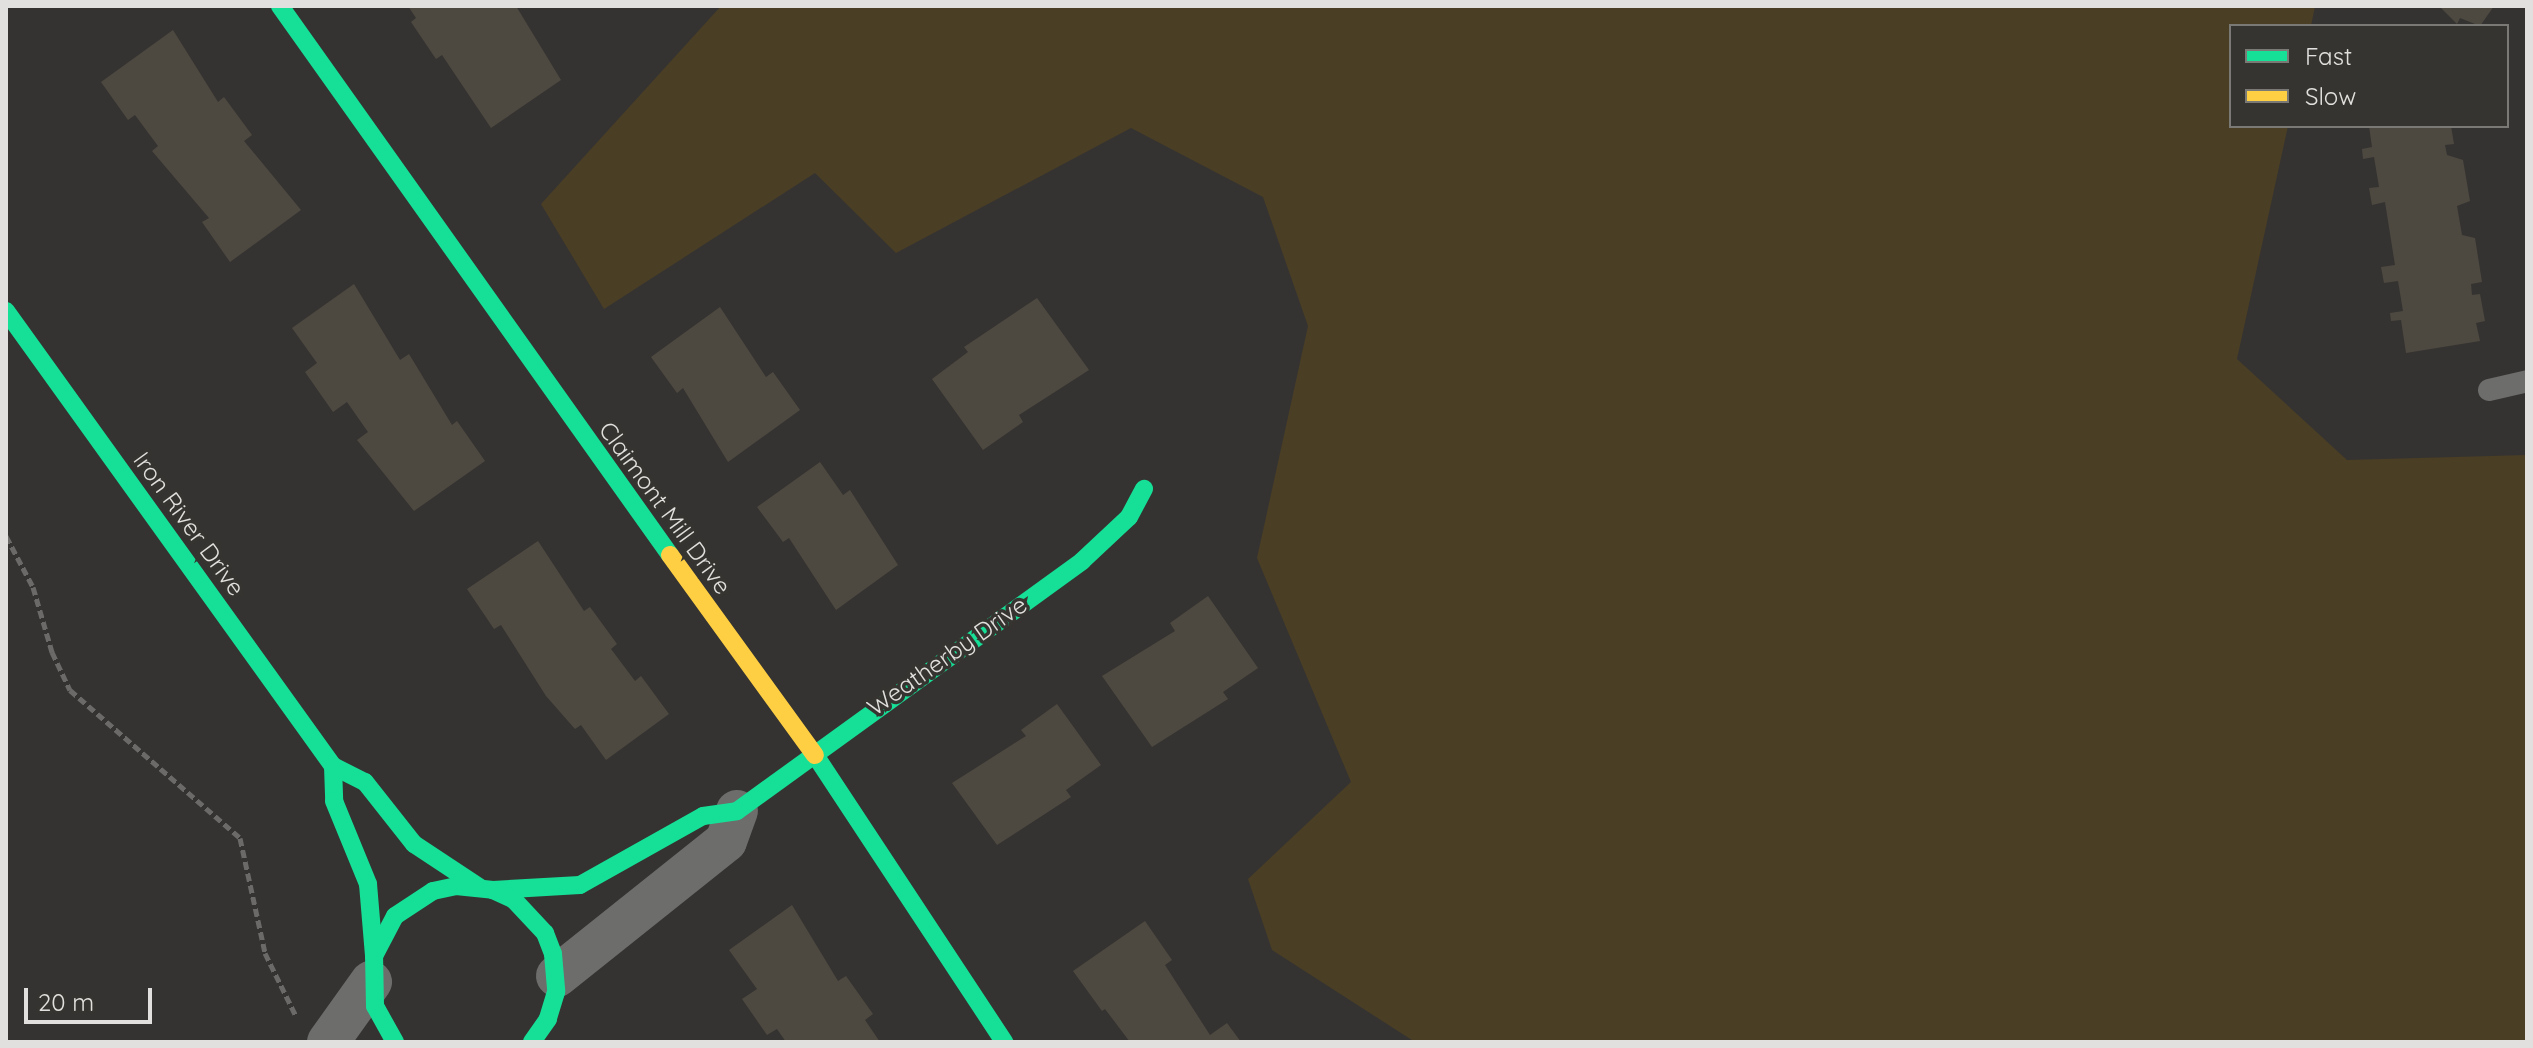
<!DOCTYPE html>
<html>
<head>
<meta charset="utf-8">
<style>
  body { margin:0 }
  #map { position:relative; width:2533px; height:1048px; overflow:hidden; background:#353331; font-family:Quicksand,sans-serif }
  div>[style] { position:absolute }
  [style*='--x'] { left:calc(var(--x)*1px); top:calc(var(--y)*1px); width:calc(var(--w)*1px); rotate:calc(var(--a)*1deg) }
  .green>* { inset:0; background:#4a3e25 }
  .building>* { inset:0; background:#4d4940 }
  .path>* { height:5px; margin-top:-2.5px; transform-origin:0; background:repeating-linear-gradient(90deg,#6c6a69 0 8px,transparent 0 12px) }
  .lane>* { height:22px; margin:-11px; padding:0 11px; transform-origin:11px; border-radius:11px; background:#6d6d6c }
  .street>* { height:42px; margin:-21px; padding:0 21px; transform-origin:21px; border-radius:21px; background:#6d6d6c }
  .fast>* { height:18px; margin:-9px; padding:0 9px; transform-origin:9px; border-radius:9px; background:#16e098 }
  .slow>* { height:18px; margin:-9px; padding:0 9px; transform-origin:9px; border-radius:9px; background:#ffcf43 }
  span { translate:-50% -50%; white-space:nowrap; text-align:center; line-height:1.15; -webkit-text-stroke:7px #363430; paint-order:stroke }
  .street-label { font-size:24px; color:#e1e0de }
  .frame { position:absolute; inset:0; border:8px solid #e1e0de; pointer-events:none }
  .legend { position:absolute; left:2229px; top:24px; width:280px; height:104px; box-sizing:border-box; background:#363430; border:2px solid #7a7976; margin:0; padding:10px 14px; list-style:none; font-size:24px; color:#e1e0de }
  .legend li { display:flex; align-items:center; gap:16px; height:40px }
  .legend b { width:40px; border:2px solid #7a7976 }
  .scale { position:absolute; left:24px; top:988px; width:128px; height:36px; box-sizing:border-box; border:4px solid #e1e0de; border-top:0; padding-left:10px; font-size:24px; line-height:28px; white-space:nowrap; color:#e1e0de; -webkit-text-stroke:6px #363430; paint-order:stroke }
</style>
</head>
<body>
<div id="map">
  <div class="green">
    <div style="clip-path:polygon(721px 6px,2315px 6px,2311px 26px,2231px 26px,2231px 126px,2288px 126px,2237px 359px,2347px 460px,2527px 455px,2527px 1042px,1415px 1042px,1272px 950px,1248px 879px,1351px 782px,1257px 558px,1308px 326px,1263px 197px,1131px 128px,896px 253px,815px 173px,604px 309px,541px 204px)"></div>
  </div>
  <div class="building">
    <div style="clip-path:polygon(408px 6px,516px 6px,561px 80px,491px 128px,442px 55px,436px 59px,411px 22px,416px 18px)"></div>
    <div style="clip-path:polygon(2439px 6px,2494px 6px,2480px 26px,2460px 18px,2457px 24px)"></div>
    <div style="clip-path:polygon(173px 30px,218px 102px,224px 97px,252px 135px,244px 141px,301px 210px,230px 262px,202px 222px,209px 218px,152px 151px,158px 146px,135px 115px,128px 120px,101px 82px)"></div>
    <div style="clip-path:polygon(2369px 126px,2451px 126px,2454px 144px,2445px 145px,2447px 155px,2463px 160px,2470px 201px,2457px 206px,2462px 235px,2475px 238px,2482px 282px,2471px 284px,2472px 295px,2480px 294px,2485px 321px,2476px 323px,2480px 341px,2406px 353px,2401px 320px,2391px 321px,2390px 313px,2403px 311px,2398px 281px,2384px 283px,2381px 267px,2395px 265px,2385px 202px,2372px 205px,2369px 188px,2379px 187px,2374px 157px,2363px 159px,2362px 149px,2372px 147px)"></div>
    <div style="clip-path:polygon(354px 284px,400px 360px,409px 354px,452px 425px,457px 421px,485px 461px,414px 511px,357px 440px,368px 432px,347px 402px,333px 412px,305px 372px,317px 363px,292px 328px)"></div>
    <div style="clip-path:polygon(1037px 298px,1089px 370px,1019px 415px,1023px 422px,983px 450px,932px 379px,968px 352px,964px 347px)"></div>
    <div style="clip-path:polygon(720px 307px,766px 377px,773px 372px,800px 410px,728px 462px,683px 388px,677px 393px,651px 357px)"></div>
    <div style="clip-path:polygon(820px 462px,843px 495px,850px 490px,898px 565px,836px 610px,789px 538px,783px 542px,757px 507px)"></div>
    <div style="clip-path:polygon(538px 541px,584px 611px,590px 607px,617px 644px,611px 649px,635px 681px,641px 676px,669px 714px,606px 760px,581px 725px,575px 729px,546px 696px,501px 625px,494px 629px,467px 589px)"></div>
    <div style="clip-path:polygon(1208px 596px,1258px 668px,1223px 692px,1228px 699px,1152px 747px,1102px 676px,1175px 631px,1170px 623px)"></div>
    <div style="clip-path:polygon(1057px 704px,1101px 765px,1066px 790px,1071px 797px,997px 845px,952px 783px,1026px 736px,1021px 730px)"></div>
    <div style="clip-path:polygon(792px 905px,838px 981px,846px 976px,873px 1014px,865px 1020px,880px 1042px,786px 1042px,777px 1029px,767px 1035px,742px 999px,757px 989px,729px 950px)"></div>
    <div style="clip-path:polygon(1145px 921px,1172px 960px,1165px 965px,1210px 1035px,1227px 1023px,1241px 1042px,1130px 1042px,1105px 1009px,1102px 1011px,1073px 971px)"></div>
  </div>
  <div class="path">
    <div style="--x:6;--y:536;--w:58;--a:62.1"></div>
    <div style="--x:33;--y:587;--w:68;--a:73.7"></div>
    <div style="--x:52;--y:652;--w:42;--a:64.7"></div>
    <div style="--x:70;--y:690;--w:225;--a:41"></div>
    <div style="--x:240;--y:838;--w:118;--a:77.7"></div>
    <div style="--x:265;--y:953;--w:70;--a:63.8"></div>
  </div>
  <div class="lane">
    <div style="--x:2489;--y:390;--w:39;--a:-13"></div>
  </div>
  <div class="street">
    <div style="--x:557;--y:976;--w:216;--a:-38.6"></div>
    <div style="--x:726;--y:841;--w:32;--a:-70"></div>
    <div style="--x:328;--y:1042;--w:74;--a:-54.4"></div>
  </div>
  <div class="fast">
    <div style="--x:280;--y:6;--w:673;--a:54.61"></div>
    <div style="--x:6;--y:311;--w:560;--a:54.3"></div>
    <div style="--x:333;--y:766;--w:36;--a:27"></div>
    <div style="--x:365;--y:782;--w:79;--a:51.7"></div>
    <div style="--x:414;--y:844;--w:78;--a:33.5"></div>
    <div style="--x:815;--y:755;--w:344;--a:56.6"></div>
    <div style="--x:333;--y:766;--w:35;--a:88"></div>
    <div style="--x:334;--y:801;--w:90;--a:67.7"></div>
    <div style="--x:368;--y:884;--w:72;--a:85.2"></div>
    <div style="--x:493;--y:890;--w:87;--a:-3.3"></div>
    <div style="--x:580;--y:885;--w:141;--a:-29.3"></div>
    <div style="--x:703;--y:816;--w:34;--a:-8"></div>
    <div style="--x:737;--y:811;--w:426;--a:-35.9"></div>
    <div style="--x:1082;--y:561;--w:64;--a:-43.1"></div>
    <div style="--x:1129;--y:517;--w:32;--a:-62"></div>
    <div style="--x:395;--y:1042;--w:41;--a:-119.1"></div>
    <div style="--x:375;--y:1006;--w:50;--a:-91.1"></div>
    <div style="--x:374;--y:956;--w:45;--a:-62.3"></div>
    <div style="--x:395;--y:916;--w:45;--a:-33.3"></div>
    <div style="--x:433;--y:891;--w:24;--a:-12"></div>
    <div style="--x:456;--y:886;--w:37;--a:6"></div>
    <div style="--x:493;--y:890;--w:23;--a:25"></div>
    <div style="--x:514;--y:900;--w:45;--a:46.8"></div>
    <div style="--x:545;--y:933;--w:22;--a:69"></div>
    <div style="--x:553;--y:954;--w:38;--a:85"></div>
    <div style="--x:556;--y:992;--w:28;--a:107"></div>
    <div style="--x:548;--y:1019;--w:28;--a:125"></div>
  </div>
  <div class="slow">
    <div style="--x:670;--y:555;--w:247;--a:54.1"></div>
  </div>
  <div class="street-label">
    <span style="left:665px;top:508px;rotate:54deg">Claimont Mill Drive</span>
    <span style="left:189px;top:524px;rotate:54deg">Iron River Drive</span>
    <span style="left:947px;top:656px;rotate:-35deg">Weatherby Drive</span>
  </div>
  <div class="frame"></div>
  <ul class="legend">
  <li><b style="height:10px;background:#16e098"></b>Fast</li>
  <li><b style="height:10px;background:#ffcf43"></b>Slow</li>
  </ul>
  <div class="scale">20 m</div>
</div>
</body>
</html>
